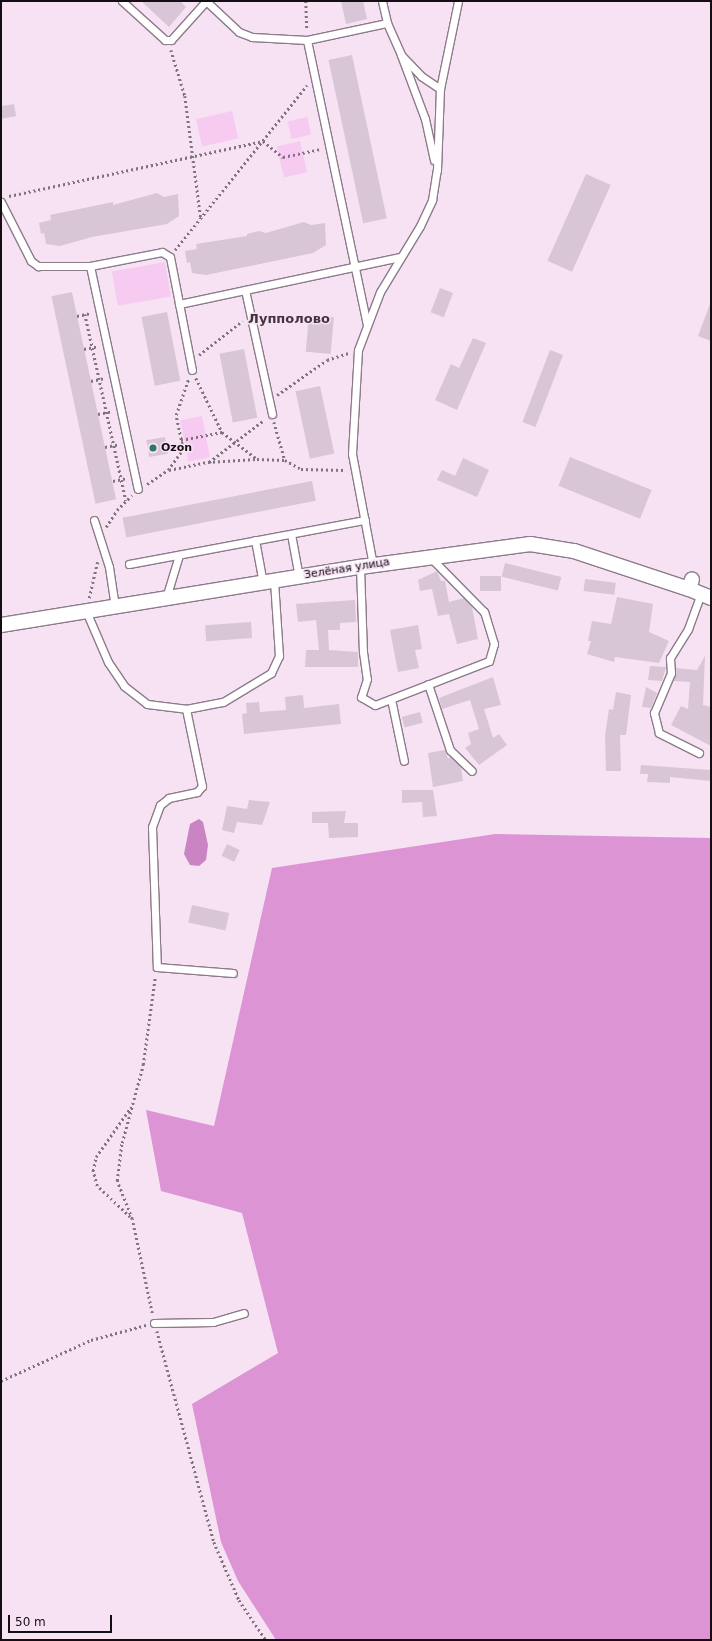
<!DOCTYPE html>
<html>
<head>
<meta charset="utf-8">
<style>
  body { margin:0 }
  #map { position:relative; width:712px; height:1641px; overflow:hidden; background:#f6e2f3; font-family:"DejaVu Sans",sans-serif }
  div>[style] { position:absolute }
  [style*='--x'] { left:calc(var(--x)*1px); top:calc(var(--y)*1px); width:calc(var(--w)*1px); rotate:calc(var(--a)*1deg) }
  .green>* { inset:0; background:#f7caf2; transform-origin:0 0 }
  .forest>* { inset:0; background:#dd94d5 }
  .water>* { inset:0; background:#ca83c3 }
  .building>* { inset:0; background:#d8c5d5; transform-origin:0 0 }
  .path>* { height:2.5px; margin-top:-1.25px; transform-origin:0; background:repeating-linear-gradient(90deg,#7f737d 0 2px,transparent 0 5px) }
  .roads { filter:drop-shadow(1px 0 #8c7b8a) drop-shadow(-1px 0 #8c7b8a) drop-shadow(0 1px #8c7b8a) drop-shadow(0 -1px #8c7b8a) }
  .lane>* { height:7px; margin:-3.5px; padding:0 3.5px; transform-origin:3.5px; border-radius:3.5px; background:#fff }
  .street>* { height:14px; margin:-7px; padding:0 7px; transform-origin:7px; border-radius:7px; background:#fff }
  .dots>* { width:11px; height:11px; translate:-50% -50%; box-sizing:border-box; border:2px solid #f6e2f3; border-radius:50% }
  span { translate:-50% -50%; white-space:nowrap; text-align:center; line-height:1.15; -webkit-text-stroke:3px #f6e2f3; paint-order:stroke }
  .poi-label { font-size:11px; color:#140e13; font-weight:700 }
  .left { translate:0 -50%; text-align:left }
  .street-label { font-size:11px; color:#140e13 }
  .quarter-label { font-size:13px; color:#423340; font-weight:700 }
  .frame { position:absolute; inset:0; border:2px solid #140e13; pointer-events:none }
  .scale { position:absolute; left:8px; top:1615px; width:104px; height:18px; box-sizing:border-box; border:2px solid #140e13; border-top:0; padding-left:5px; font-size:12px; line-height:14px; white-space:nowrap; color:#140e13; -webkit-text-stroke:3px #f6e2f3; paint-order:stroke }
</style>
</head>
<body>
<div id="map">
  <div class="green">
    <div style="left:232px;top:111px;width:28px;height:37px;rotate:77deg"></div>
    <div style="left:307px;top:117px;width:18px;height:20px;rotate:77deg"></div>
    <div style="left:300px;top:141px;width:32px;height:24px;rotate:77deg"></div>
    <div style="left:165px;top:262px;width:35px;height:54px;rotate:80deg"></div>
    <div style="left:202px;top:416px;width:42px;height:22px;rotate:79deg"></div>
  </div>
  <div class="forest">
    <div style="clip-path:polygon(495px 834px,711px 838px,711px 1640px,276px 1640px,238px 1581px,221px 1542px,192px 1404px,278px 1353px,242px 1213px,161px 1191px,146px 1110px,214px 1126px,272px 868px)"></div>
  </div>
  <div class="water">
    <div style="clip-path:polygon(199px 819px,203px 822px,208px 845px,206px 860px,199px 866px,190px 865px,184px 854px,190px 824px)"></div>
  </div>
  <div class="building">
    <div style="clip-path:polygon(141px 1px,180px 1px,186px 7px,169px 27px)"></div>
    <div style="clip-path:polygon(341px 1px,363px 1px,367px 19px,346px 24px)"></div>
    <div style="left:352px;top:55px;width:167px;height:24px;rotate:78deg"></div>
    <div style="clip-path:polygon(14px 104px,16px 116px,1px 119px,1px 106px)"></div>
    <div style="left:586px;top:174px;width:27px;height:95px;rotate:24deg"></div>
    <div style="clip-path:polygon(157px 193px,164px 197px,178px 194px,179px 216px,167px 224px,92px 237px,60px 246px,46px 244px,44px 233px,41px 234px,39px 223px,51px 220px,50px 215px,113px 202px,113px 205px)"></div>
    <div style="clip-path:polygon(304px 222px,311px 225px,325px 223px,326px 245px,313px 253px,206px 275px,192px 273px,190px 262px,187px 263px,185px 251px,197px 249px,196px 244px,247px 236px,247px 234px,259px 231px,266px 233px)"></div>
    <div style="left:440px;top:288px;width:14px;height:26px;rotate:21deg"></div>
    <div style="left:72px;top:292px;width:212px;height:21px;rotate:78deg"></div>
    <div style="clip-path:polygon(710px 304px,711px 304px,711px 341px,698px 336px)"></div>
    <div style="left:167px;top:312px;width:70px;height:26px;rotate:79deg"></div>
    <div style="left:309px;top:315px;width:25px;height:37px;rotate:5deg"></div>
    <div style="clip-path:polygon(473px 338px,486px 343px,457px 410px,435px 400px,451px 364px,459px 368px)"></div>
    <div style="left:244px;top:349px;width:70px;height:25px;rotate:79deg"></div>
    <div style="left:550px;top:350px;width:14px;height:77px;rotate:21deg"></div>
    <div style="left:320px;top:386px;width:69px;height:25px;rotate:78deg"></div>
    <div style="left:165px;top:437px;width:17px;height:19px;rotate:80deg"></div>
    <div style="left:570px;top:457px;width:88px;height:31px;rotate:22deg"></div>
    <div style="clip-path:polygon(463px 458px,489px 470px,477px 497px,437px 480px,442px 470px,455px 476px)"></div>
    <div style="left:312px;top:481px;width:20px;height:193px;rotate:79deg"></div>
    <div style="left:505px;top:563px;width:58px;height:14px;rotate:14deg"></div>
    <div style="clip-path:polygon(437px 571px,441px 581px,445px 581px,449px 602px,464px 598px,472px 607px,478px 639px,457px 644px,449px 614px,438px 616px,432px 589px,420px 591px,418px 580px)"></div>
    <div style="left:501px;top:576px;width:15px;height:21px;rotate:90deg"></div>
    <div style="left:585px;top:579px;width:31px;height:12px;rotate:7deg"></div>
    <div style="clip-path:polygon(617px 597px,653px 604px,649px 632px,669px 641px,659px 663px,615px 657px,614px 662px,587px 654px,591px 641px,588px 641px,592px 621px,611px 624px)"></div>
    <div style="clip-path:polygon(355px 600px,356px 622px,340px 623px,340px 630px,328px 630px,329px 650px,358px 652px,358px 667px,305px 667px,306px 650px,319px 650px,316px 620px,298px 622px,296px 604px)"></div>
    <div style="left:251px;top:622px;width:16px;height:46px;rotate:86deg"></div>
    <div style="clip-path:polygon(418px 625px,422px 649px,415px 650px,419px 668px,398px 672px,390px 630px)"></div>
    <div style="clip-path:polygon(705px 656px,703px 705px,711px 707px,711px 746px,671px 725px,681px 706px,688px 709px,690px 682px,673px 681px,676px 668px,697px 670px)"></div>
    <div style="clip-path:polygon(650px 666px,666px 667px,662px 681px,648px 680px)"></div>
    <div style="clip-path:polygon(493px 677px,501px 705px,484px 709px,493px 738px,499px 734px,507px 745px,479px 765px,465px 748px,471px 744px,468px 733px,479px 729px,470px 700px,442px 709px,439px 698px)"></div>
    <div style="clip-path:polygon(646px 687px,657px 693px,651px 708px,642px 707px)"></div>
    <div style="clip-path:polygon(616px 692px,631px 695px,626px 735px,620px 735px,621px 771px,606px 771px,605px 736px,609px 709px,613px 710px)"></div>
    <div style="clip-path:polygon(303px 695px,304px 708px,339px 704px,341px 724px,244px 734px,242px 714px,247px 713px,246px 703px,259px 702px,260px 712px,286px 710px,285px 697px)"></div>
    <div style="left:420px;top:712px;width:11px;height:19px;rotate:75deg"></div>
    <div style="clip-path:polygon(445px 750px,448px 759px,450px 757px,461px 767px,463px 781px,433px 787px,428px 753px)"></div>
    <div style="clip-path:polygon(641px 765px,711px 770px,711px 781px,670px 777px,670px 783px,647px 782px,648px 774px,640px 774px)"></div>
    <div style="clip-path:polygon(402px 790px,433px 790px,437px 816px,423px 817px,422px 802px,402px 803px)"></div>
    <div style="clip-path:polygon(249px 800px,270px 802px,262px 825px,237px 822px,234px 833px,222px 830px,227px 806px,247px 809px)"></div>
    <div style="clip-path:polygon(346px 811px,344px 823px,358px 823px,358px 837px,329px 838px,328px 823px,312px 823px,312px 812px)"></div>
    <div style="left:227px;top:844px;width:14px;height:13px;rotate:25deg"></div>
    <div style="left:192px;top:905px;width:38px;height:18px;rotate:12deg"></div>
  </div>
  <div class="path">
    <div style="--x:306;--y:1;--w:29;--a:88"></div>
    <div style="--x:171;--y:50;--w:48;--a:73.1"></div>
    <div style="--x:185;--y:96;--w:124;--a:82.6"></div>
    <div style="--x:9;--y:196;--w:260;--a:-12.2"></div>
    <div style="--x:263;--y:141;--w:26;--a:39"></div>
    <div style="--x:283;--y:157;--w:38;--a:-12"></div>
    <div style="--x:175;--y:250;--w:211;--a:-51.3"></div>
    <div style="--x:85;--y:314;--w:191;--a:77.6"></div>
    <div style="--x:77;--y:316;--w:14;--a:-12"></div>
    <div style="--x:84;--y:349;--w:15;--a:-11"></div>
    <div style="--x:199;--y:355;--w:55;--a:-38.3"></div>
    <div style="--x:196;--y:378;--w:60;--a:64.3"></div>
    <div style="--x:222;--y:432;--w:44;--a:37.6"></div>
    <div style="--x:91;--y:381;--w:14;--a:-12"></div>
    <div style="--x:277;--y:395;--w:61;--a:-35"></div>
    <div style="--x:327;--y:360;--w:22;--a:-18"></div>
    <div style="--x:98;--y:414;--w:15;--a:-11"></div>
    <div style="--x:274;--y:422;--w:40;--a:74"></div>
    <div style="--x:181;--y:440;--w:42;--a:-11"></div>
    <div style="--x:105;--y:447;--w:15;--a:-11"></div>
    <div style="--x:209;--y:462;--w:69;--a:-37.4"></div>
    <div style="--x:169;--y:470;--w:40;--a:-12"></div>
    <div style="--x:208;--y:462;--w:49;--a:-3.5"></div>
    <div style="--x:257;--y:459;--w:28;--a:2"></div>
    <div style="--x:285;--y:460;--w:18;--a:29"></div>
    <div style="--x:301;--y:469;--w:44;--a:1.3"></div>
    <div style="--x:113;--y:481;--w:14;--a:-12"></div>
    <div style="--x:147;--y:484;--w:25;--a:-34"></div>
    <div style="--x:168;--y:470;--w:26;--a:-54"></div>
    <div style="--x:183;--y:449;--w:35;--a:-102"></div>
    <div style="--x:176;--y:415;--w:39;--a:-71"></div>
    <div style="--x:106;--y:527;--w:20;--a:-57"></div>
    <div style="--x:117;--y:510;--w:21;--a:-45"></div>
    <div style="--x:89;--y:598;--w:37;--a:-77"></div>
    <div style="--x:130;--y:1217;--w:45;--a:-136.8"></div>
    <div style="--x:97;--y:1186;--w:16;--a:-105"></div>
    <div style="--x:93;--y:1171;--w:14;--a:-78"></div>
    <div style="--x:96;--y:1157;--w:61;--a:-55"></div>
    <div style="--x:152;--y:1313;--w:96;--a:-102"></div>
    <div style="--x:132;--y:1219;--w:41;--a:-111.5"></div>
    <div style="--x:117;--y:1181;--w:38;--a:-83"></div>
    <div style="--x:122;--y:1143;--w:81;--a:-74.9"></div>
    <div style="--x:143;--y:1065;--w:89;--a:-82.2"></div>
    <div style="--x:157;--y:1331;--w:219;--a:74.9"></div>
    <div style="--x:214;--y:1542;--w:63;--a:66.7"></div>
    <div style="--x:239;--y:1600;--w:48;--a:56"></div>
    <div style="--x:1;--y:1381;--w:99;--a:-24.5"></div>
    <div style="--x:91;--y:1340;--w:57;--a:-15.3"></div>
  </div>
  <div class="roads">
    <div class="lane">
      <div style="--x:122;--y:1;--w:58;--a:42.2"></div>
      <div style="--x:165;--y:40;--w:6;--a:0"></div>
      <div style="--x:171;--y:40;--w:52;--a:-48.1"></div>
      <div style="--x:206;--y:1;--w:45;--a:43.2"></div>
      <div style="--x:239;--y:32;--w:14;--a:21"></div>
      <div style="--x:252;--y:37;--w:55;--a:3.1"></div>
      <div style="--x:382;--y:1;--w:23;--a:77"></div>
      <div style="--x:387;--y:23;--w:35;--a:66"></div>
      <div style="--x:401;--y:55;--w:29;--a:46"></div>
      <div style="--x:421;--y:76;--w:23;--a:34"></div>
      <div style="--x:401;--y:55;--w:68;--a:69.4"></div>
      <div style="--x:425;--y:119;--w:42;--a:77.6"></div>
      <div style="--x:1;--y:202;--w:66;--a:63"></div>
      <div style="--x:31;--y:261;--w:9;--a:36"></div>
      <div style="--x:38;--y:266;--w:52;--a:0"></div>
      <div style="--x:90;--y:266;--w:73;--a:-11"></div>
      <div style="--x:162;--y:252;--w:9;--a:32"></div>
      <div style="--x:170;--y:257;--w:115;--a:79"></div>
      <div style="--x:90;--y:266;--w:228;--a:77.9"></div>
      <div style="--x:245;--y:290;--w:127;--a:77.7"></div>
      <div style="--x:179;--y:304;--w:226;--a:-12"></div>
      <div style="--x:367;--y:325;--w:291;--a:-101.9"></div>
      <div style="--x:307;--y:40;--w:82;--a:-12"></div>
      <div style="--x:94;--y:520;--w:49;--a:72.3"></div>
      <div style="--x:109;--y:567;--w:40;--a:81.5"></div>
      <div style="--x:291;--y:534;--w:44;--a:79.5"></div>
      <div style="--x:255;--y:540;--w:44;--a:79.5"></div>
      <div style="--x:129;--y:564;--w:240;--a:-10.6"></div>
      <div style="--x:373;--y:565;--w:113;--a:-100.7"></div>
      <div style="--x:352;--y:454;--w:104;--a:-86.7"></div>
      <div style="--x:358;--y:350;--w:62;--a:-69.2"></div>
      <div style="--x:380;--y:292;--w:77;--a:-58.8"></div>
      <div style="--x:420;--y:226;--w:29;--a:-65"></div>
      <div style="--x:432;--y:200;--w:30;--a:-81"></div>
      <div style="--x:437;--y:170;--w:81;--a:-87.9"></div>
      <div style="--x:440;--y:89;--w:90;--a:-78.4"></div>
      <div style="--x:360;--y:567;--w:85;--a:88"></div>
      <div style="--x:363;--y:652;--w:27;--a:82"></div>
      <div style="--x:367;--y:679;--w:19;--a:108"></div>
      <div style="--x:361;--y:697;--w:16;--a:30"></div>
      <div style="--x:375;--y:705;--w:122;--a:-21.1"></div>
      <div style="--x:489;--y:661;--w:18;--a:-74"></div>
      <div style="--x:494;--y:644;--w:34;--a:-107"></div>
      <div style="--x:484;--y:612;--w:76;--a:-134.5"></div>
      <div style="--x:166;--y:598;--w:45;--a:-73.2"></div>
      <div style="--x:86;--y:611;--w:56;--a:66.7"></div>
      <div style="--x:108;--y:662;--w:29;--a:56"></div>
      <div style="--x:124;--y:686;--w:29;--a:38"></div>
      <div style="--x:147;--y:704;--w:39;--a:7"></div>
      <div style="--x:186;--y:709;--w:38;--a:-11"></div>
      <div style="--x:223;--y:702;--w:56;--a:-31.1"></div>
      <div style="--x:271;--y:673;--w:19;--a:-65"></div>
      <div style="--x:279;--y:656;--w:75;--a:-93.8"></div>
      <div style="--x:428;--y:684;--w:70;--a:71.6"></div>
      <div style="--x:450;--y:750;--w:30;--a:44"></div>
      <div style="--x:391;--y:699;--w:63;--a:78.2"></div>
      <div style="--x:186;--y:709;--w:79;--a:78.3"></div>
      <div style="--x:202;--y:786;--w:8;--a:130"></div>
      <div style="--x:197;--y:792;--w:29;--a:168"></div>
      <div style="--x:169;--y:798;--w:11;--a:142"></div>
      <div style="--x:160;--y:805;--w:23;--a:110"></div>
      <div style="--x:152;--y:827;--w:140;--a:88"></div>
      <div style="--x:157;--y:967;--w:76;--a:4.5"></div>
      <div style="--x:699;--y:753;--w:45;--a:-153.4"></div>
      <div style="--x:659;--y:733;--w:21;--a:-104"></div>
      <div style="--x:654;--y:713;--w:43;--a:-67"></div>
      <div style="--x:671;--y:673;--w:15;--a:-94"></div>
      <div style="--x:670;--y:658;--w:34;--a:-58"></div>
      <div style="--x:688;--y:629;--w:37;--a:-70"></div>
      <div style="--x:154;--y:1323;--w:59;--a:-1"></div>
      <div style="--x:213;--y:1322;--w:32;--a:-16"></div>
    </div>
    <div class="street">
      <div style="--x:689;--y:589;--w:24;--a:22"></div>
      <div style="--x:1;--y:625;--w:364;--a:-9.2"></div>
      <div style="--x:360;--y:567;--w:172;--a:-7.7"></div>
      <div style="--x:530;--y:544;--w:45;--a:9"></div>
      <div style="--x:574;--y:551;--w:121;--a:18.3"></div>
      <div style="--x:689;--y:589;--w:10;--a:-73"></div>
    </div>
  </div>
  <div class="dots">
    <div style="left:153px;top:448px;background:#307569"></div>
  </div>
  <div class="poi-label">
    <span class="left" style="left:161px;top:448px">Ozon</span>
  </div>
  <div class="street-label">
    <span style="left:347px;top:569px;rotate:-9deg">Зелёная улица</span>
  </div>
  <div class="quarter-label">
    <span style="left:289px;top:319px">Лупполово</span>
  </div>
  <div class="frame"></div>
  <div class="scale">50 m</div>
</div>
</body>
</html>
